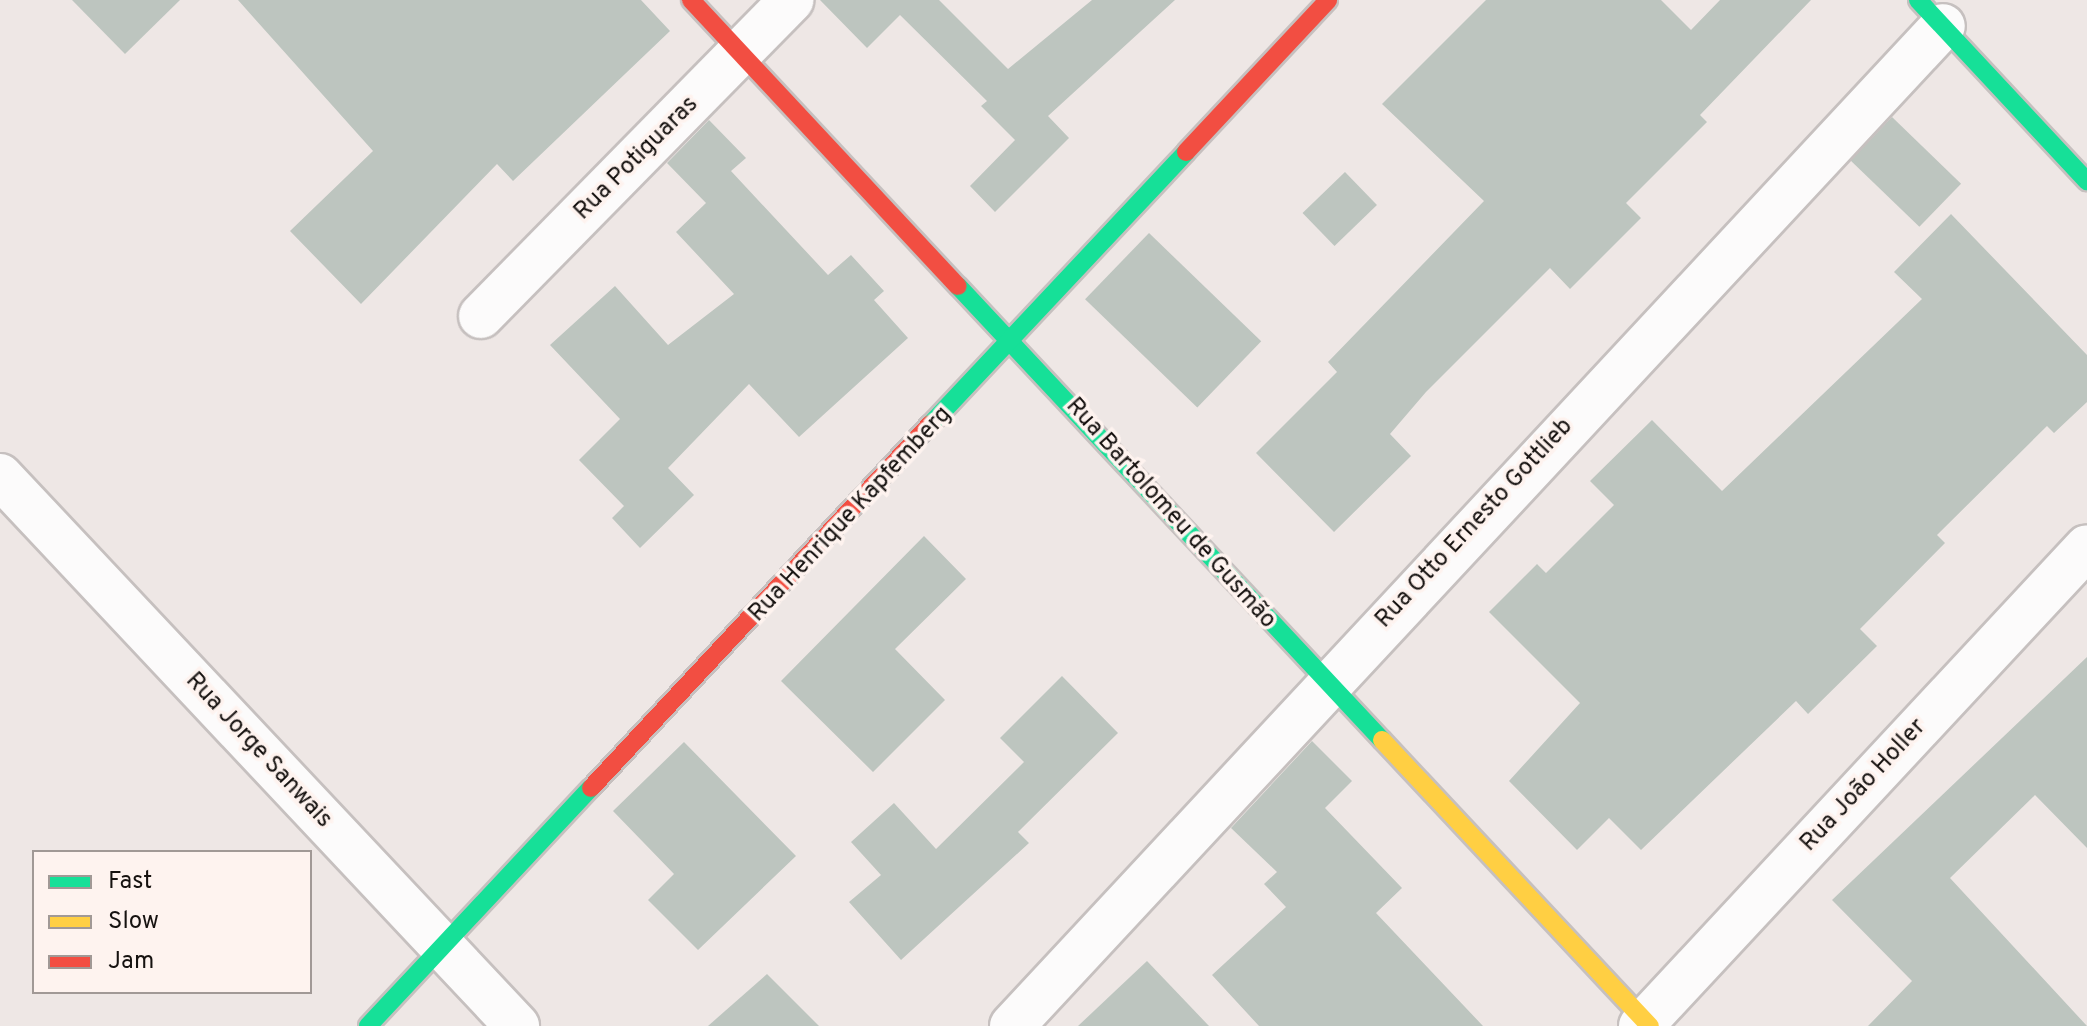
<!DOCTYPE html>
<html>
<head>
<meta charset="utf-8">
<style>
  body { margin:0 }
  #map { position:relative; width:2087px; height:1026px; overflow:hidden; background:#eee7e5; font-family:Overpass,sans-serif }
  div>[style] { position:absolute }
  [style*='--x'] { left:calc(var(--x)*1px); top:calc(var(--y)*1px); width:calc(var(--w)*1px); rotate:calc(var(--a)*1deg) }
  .building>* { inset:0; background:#bdc5bf; transform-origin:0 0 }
  .roads { filter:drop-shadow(2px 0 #c6c0bf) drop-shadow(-2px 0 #c6c0bf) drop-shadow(0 2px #c6c0bf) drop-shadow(0 -2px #c6c0bf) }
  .street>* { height:44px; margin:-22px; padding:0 22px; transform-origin:22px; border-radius:22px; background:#fcfbfb }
  .fast>* { height:18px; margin:-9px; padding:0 9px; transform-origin:9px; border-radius:9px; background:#16e098 }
  .slow>* { height:18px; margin:-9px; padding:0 9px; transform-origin:9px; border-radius:9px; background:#ffcf43 }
  .jam>* { height:18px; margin:-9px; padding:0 9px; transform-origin:9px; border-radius:9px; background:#f24e42 }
  span { translate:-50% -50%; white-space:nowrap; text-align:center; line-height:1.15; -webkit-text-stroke:7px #fef3ef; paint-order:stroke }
  .street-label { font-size:24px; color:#161210 }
  .legend { position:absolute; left:32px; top:850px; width:280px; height:144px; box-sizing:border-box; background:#fef3ef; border:2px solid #a19996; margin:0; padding:10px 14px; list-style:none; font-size:24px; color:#161210 }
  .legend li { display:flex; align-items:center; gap:16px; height:40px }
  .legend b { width:40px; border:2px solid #a19996 }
</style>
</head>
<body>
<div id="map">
  <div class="building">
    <div style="clip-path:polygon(72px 0,180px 0,125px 54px)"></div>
    <div style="clip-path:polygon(238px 0,641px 0,670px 31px,513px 181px,497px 164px,361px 304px,290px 231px,373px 151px)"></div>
    <div style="clip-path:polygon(820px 0,939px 0,1008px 69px,1092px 0,1175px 0,1048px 116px,1069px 138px,995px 212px,970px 186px,1015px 140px,981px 106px,987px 101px,900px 15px,867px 48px)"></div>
    <div style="clip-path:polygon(1486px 0,1661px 0,1691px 30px,1720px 0,1811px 0,1700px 115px,1707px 122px,1626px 203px,1641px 218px,1570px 289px,1550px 268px,1426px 392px,1390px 434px,1411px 456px,1334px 532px,1256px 453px,1337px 372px,1328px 362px,1484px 201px,1382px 104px)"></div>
    <div style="left:1892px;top:117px;width:96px;height:60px;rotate:44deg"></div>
    <div style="clip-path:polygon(709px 120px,746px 158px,731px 171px,828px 275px,851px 255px,884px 291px,874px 300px,908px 338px,799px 437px,749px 384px,668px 468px,694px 495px,640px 548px,612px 518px,624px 506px,579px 460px,620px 419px,550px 345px,615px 286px,668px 345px,734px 294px,676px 232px,706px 203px,667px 163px)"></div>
    <div style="left:1345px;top:172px;width:46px;height:59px;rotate:46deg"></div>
    <div style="clip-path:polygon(1951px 214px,2087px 355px,2087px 402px,2054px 433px,2047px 426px,1937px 535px,1945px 543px,1860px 629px,1877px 646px,1808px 714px,1796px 701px,1641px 850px,1609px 818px,1577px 850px,1509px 781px,1580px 703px,1489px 612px,1537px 564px,1546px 573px,1614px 505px,1590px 481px,1652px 420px,1722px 491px,1922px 299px,1894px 272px)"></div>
    <div style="left:1149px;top:233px;width:156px;height:92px;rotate:44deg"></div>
    <div style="clip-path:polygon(924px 536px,966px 579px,895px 649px,945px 700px,873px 772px,781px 681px)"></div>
    <div style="clip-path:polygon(2087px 657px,2087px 848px,2035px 795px,1950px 878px,2087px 1026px,1868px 1026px,1912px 981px,1832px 900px)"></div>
    <div style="clip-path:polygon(1062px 676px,1118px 733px,1018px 832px,1029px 843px,901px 960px,849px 902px,881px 875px,851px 842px,894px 803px,936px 849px,1024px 762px,1000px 738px)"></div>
    <div style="clip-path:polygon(1312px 741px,1352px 781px,1325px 808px,1402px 888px,1376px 913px,1483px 1026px,1259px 1026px,1212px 975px,1286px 907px,1264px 884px,1277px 872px,1231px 828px)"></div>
    <div style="clip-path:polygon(684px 742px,796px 856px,698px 950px,648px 900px,674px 874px,613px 811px)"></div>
    <div style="clip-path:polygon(1147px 961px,1209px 1026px,1078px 1026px)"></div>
    <div style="clip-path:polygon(767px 974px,819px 1026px,708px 1026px)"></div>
  </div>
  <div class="roads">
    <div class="street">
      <div style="--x:481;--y:316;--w:443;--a:-45.5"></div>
      <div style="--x:0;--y:476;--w:755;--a:46.77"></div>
      <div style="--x:1012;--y:1026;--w:1366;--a:-47.05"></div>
      <div style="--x:1641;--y:1026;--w:654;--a:-47.04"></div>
    </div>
    <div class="fast">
      <div style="--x:1918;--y:0;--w:248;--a:47"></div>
      <div style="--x:958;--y:286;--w:621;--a:46.96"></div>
      <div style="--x:930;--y:425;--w:374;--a:-46.8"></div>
      <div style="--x:368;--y:1026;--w:326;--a:-46.9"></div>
    </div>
    <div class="slow">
      <div style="--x:1382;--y:740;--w:392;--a:46.9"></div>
    </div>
    <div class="jam">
      <div style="--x:691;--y:0;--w:391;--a:47"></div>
      <div style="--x:1186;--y:152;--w:208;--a:-46.9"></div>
      <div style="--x:591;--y:788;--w:497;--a:-47"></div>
    </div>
  </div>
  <div class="street-label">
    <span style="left:637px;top:159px;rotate:-45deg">Rua Potiguaras</span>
    <span style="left:1170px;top:514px;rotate:48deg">Rua Bartolomeu de Gusmão</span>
    <span style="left:851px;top:515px;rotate:-47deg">Rua Henrique Kapfemberg</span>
    <span style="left:1475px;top:524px;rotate:-47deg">Rua Otto Ernesto Gottlieb</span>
    <span style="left:258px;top:751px;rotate:47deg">Rua Jorge Sanwais</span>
    <span style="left:1864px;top:786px;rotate:-47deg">Rua João Holler</span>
  </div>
  <ul class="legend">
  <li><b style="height:10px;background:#16e098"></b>Fast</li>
  <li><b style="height:10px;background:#ffcf43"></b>Slow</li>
  <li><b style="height:10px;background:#f24e42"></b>Jam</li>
  </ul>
</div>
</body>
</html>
